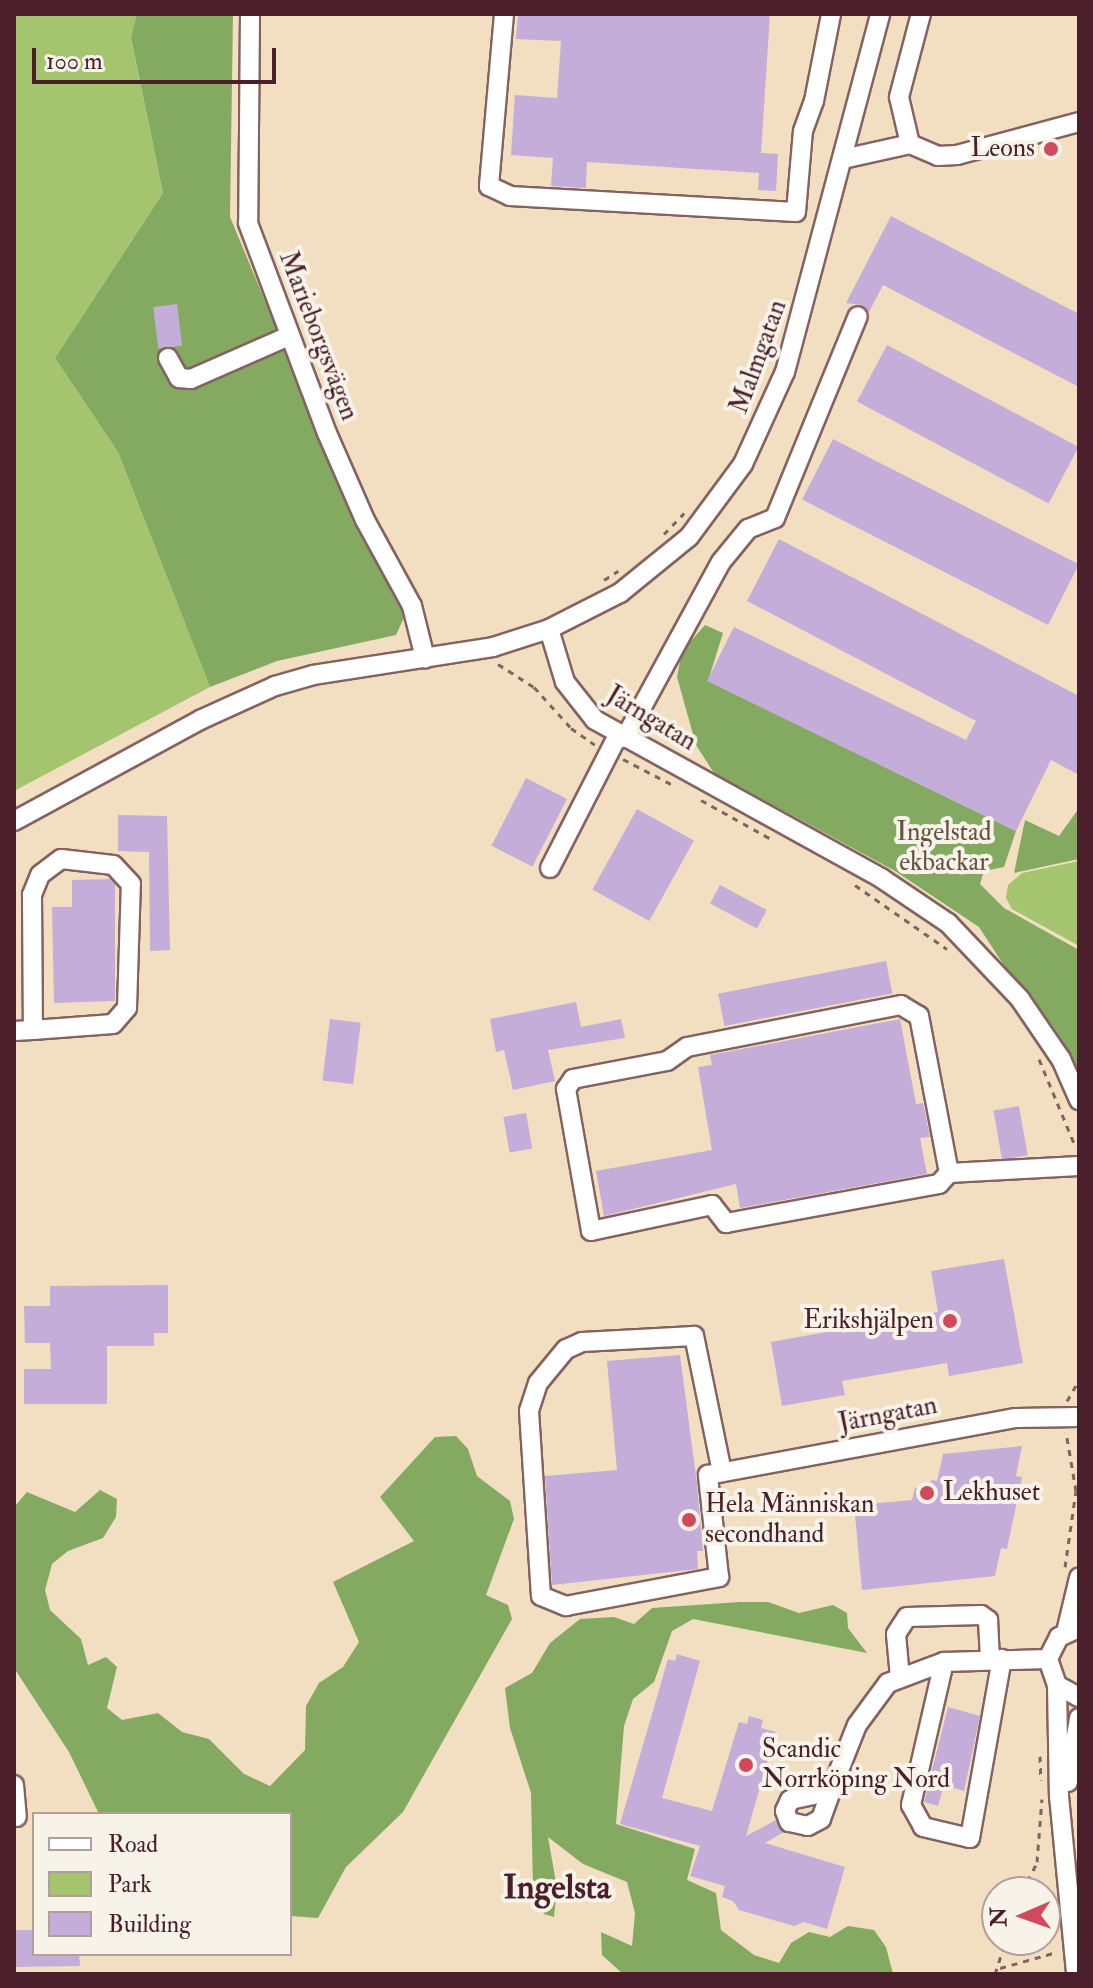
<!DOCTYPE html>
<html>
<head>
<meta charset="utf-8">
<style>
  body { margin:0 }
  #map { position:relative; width:1093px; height:1988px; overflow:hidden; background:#f2dfc2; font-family:"IM FELL Double Pica",serif }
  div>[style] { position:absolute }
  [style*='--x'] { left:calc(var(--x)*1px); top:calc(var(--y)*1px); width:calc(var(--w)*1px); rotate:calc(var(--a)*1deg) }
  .green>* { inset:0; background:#a4c46d }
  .forest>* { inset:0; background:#83aa60 }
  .building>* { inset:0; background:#c4add8; transform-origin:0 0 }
  .path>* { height:3px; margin-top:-1.5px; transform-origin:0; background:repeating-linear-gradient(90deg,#856260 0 6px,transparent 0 12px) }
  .roads { filter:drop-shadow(2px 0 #856260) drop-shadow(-2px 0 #856260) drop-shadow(0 2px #856260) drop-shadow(0 -2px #856260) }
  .minor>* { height:18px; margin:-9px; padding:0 9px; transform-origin:9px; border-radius:9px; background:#fff }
  .dots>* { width:22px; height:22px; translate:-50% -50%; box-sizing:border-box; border:4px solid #f7f3e8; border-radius:50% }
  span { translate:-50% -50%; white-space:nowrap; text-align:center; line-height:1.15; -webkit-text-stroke:8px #f7f3e8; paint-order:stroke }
  .poi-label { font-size:26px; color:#4a1f2b }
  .right { translate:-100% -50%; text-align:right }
  .left { translate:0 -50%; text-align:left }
  .street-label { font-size:26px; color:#4a1f2b }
  .park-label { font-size:26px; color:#65513f }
  .district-label { font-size:34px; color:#4a1f2b; font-weight:700 }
  .frame { position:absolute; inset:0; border:16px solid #4a1f2b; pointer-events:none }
  .legend { position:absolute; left:32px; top:1812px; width:260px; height:144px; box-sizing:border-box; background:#f7f3e8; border:2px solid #b29e9c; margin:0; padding:10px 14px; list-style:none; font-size:24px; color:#4a1f2b }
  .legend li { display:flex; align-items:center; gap:16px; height:40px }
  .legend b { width:40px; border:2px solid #b29e9c }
  .north { position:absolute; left:981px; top:1876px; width:80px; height:80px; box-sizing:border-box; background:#f7f3e8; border:2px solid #b29e9c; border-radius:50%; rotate:268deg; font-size:22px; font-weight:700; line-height:32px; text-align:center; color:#4a1f2b }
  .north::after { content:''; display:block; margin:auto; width:28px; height:36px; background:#d1495b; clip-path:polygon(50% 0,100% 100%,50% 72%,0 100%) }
  .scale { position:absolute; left:32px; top:48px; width:244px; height:36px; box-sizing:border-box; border:4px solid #4a1f2b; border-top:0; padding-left:10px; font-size:24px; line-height:28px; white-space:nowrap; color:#4a1f2b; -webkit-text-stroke:6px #f7f3e8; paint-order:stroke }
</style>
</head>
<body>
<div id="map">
  <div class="green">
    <div style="clip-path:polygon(14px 14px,137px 14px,131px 39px,163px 193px,55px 358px,118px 452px,210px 687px,14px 791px)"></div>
    <div style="clip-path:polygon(1079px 861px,1079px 946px,1012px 909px,1006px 898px,1008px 885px,1022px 873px)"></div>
  </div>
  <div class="forest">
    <div style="clip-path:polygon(137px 14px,233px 14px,230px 217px,357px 521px,407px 611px,396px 635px,277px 661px,210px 687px,118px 452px,55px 358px,163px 193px,131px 38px)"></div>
    <div style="clip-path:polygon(705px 625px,723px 633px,708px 681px,1016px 831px,1004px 867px,984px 871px,980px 884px,1004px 908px,1079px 950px,1079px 1081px,979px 927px,895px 871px,714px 773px,696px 745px,677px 677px,682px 651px)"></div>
    <div style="clip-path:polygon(1079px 808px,1079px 859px,1014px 873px,1025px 820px,1059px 836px)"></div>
    <div style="clip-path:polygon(456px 1436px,468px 1449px,477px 1476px,510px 1501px,514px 1519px,486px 1595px,508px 1605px,512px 1619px,403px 1812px,346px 1867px,318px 1918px,290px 1916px,290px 1814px,99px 1814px,69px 1752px,14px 1668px,15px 1506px,27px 1492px,75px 1512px,100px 1490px,117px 1499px,116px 1517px,103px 1538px,68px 1551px,52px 1564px,45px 1590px,50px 1610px,81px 1639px,88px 1665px,106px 1657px,117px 1667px,107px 1708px,122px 1720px,158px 1713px,182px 1732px,209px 1739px,244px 1774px,270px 1786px,305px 1750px,306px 1706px,319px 1683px,343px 1667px,359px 1642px,333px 1582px,414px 1541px,380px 1497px,435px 1437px)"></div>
    <div style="clip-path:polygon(740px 1602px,768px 1602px,799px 1613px,833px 1605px,847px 1613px,848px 1628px,867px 1653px,693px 1619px,672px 1631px,654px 1682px,633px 1699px,624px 1726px,616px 1824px,695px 1849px,687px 1880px,716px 1893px,721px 1930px,754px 1955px,779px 1963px,791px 1943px,809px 1932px,830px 1937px,848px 1926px,874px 1930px,886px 1947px,893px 1974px,623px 1974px,602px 1955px,601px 1932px,632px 1946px,635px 1913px,627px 1882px,583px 1864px,548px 1837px,557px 1888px,554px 1917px,544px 1914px,533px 1888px,531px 1793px,510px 1728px,505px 1688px,532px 1673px,550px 1643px,580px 1619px,614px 1617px,634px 1624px,652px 1608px)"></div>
  </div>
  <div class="building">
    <div style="clip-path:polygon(518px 14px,770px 14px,761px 153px,778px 154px,776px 191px,758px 190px,759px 173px,587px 162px,586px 188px,551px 186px,553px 158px,511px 155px,515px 95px,557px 98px,561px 41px,516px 39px)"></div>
    <div style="clip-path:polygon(891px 216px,1079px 314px,1079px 387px,883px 285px,869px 312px,862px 305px,846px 303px)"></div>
    <div style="left:177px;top:304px;width:42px;height:24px;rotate:83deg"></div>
    <div style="left:887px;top:345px;width:217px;height:64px;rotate:28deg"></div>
    <div style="left:833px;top:439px;width:276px;height:68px;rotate:27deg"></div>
    <div style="clip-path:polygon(779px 539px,1079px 696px,1079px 775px,1051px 760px,1016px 831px,707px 681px,734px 627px,966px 740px,976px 721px,747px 601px)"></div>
    <div style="left:526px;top:778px;width:46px;height:76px;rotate:27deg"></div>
    <div style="left:637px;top:809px;width:65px;height:92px;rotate:29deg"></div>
    <div style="clip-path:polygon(118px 815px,167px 816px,170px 950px,150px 951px,149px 852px,118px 851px)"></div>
    <div style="clip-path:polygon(110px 879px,115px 884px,115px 1001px,54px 1003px,52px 907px,72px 907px,72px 880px)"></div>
    <div style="left:720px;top:885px;width:53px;height:21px;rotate:28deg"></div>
    <div style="left:886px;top:961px;width:33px;height:171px;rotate:79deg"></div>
    <div style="clip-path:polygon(576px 1002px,581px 1027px,621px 1019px,625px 1038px,548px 1050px,555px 1081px,513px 1090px,504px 1050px,496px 1052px,490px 1019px)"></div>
    <div style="left:330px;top:1019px;width:31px;height:62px;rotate:7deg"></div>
    <div style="clip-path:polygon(900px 1019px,916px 1104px,923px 1103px,930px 1137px,920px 1138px,927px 1174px,740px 1208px,736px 1184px,604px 1216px,596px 1171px,712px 1150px,698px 1067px,712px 1065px,710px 1055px)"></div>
    <div style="left:1019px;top:1106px;width:50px;height:26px;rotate:80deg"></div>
    <div style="left:526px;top:1113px;width:36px;height:23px;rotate:80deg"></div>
    <div style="clip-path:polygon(1004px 1259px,1023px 1363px,949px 1376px,947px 1363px,842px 1381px,845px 1395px,782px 1406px,771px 1342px,938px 1312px,931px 1271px)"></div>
    <div style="clip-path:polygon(168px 1285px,168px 1333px,154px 1333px,154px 1346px,107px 1346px,107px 1404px,24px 1404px,24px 1369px,51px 1369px,50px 1343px,25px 1343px,24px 1306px,50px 1306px,50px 1286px)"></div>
    <div style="clip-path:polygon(680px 1355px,697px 1484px,703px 1551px,697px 1551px,698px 1569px,552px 1585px,545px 1476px,617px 1470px,607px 1361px)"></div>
    <div style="clip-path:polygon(1022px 1446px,1016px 1476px,1022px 1477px,1007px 1549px,1001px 1548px,995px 1576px,862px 1590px,855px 1515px,869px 1514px,869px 1504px,912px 1500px,915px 1488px,928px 1490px,931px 1480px,937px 1481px,943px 1454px)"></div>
    <div style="clip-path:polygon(677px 1654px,700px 1661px,662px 1798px,712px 1811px,739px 1722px,747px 1724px,749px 1716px,763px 1720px,761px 1728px,776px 1732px,746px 1836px,776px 1820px,784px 1832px,765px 1843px,845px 1867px,827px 1929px,804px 1922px,794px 1926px,739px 1910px,733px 1901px,722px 1897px,725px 1886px,690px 1876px,700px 1846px,620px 1824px,668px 1659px,675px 1661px)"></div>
    <div style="clip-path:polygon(948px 1707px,980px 1716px,964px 1791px,944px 1785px,938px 1806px,924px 1802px)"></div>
    <div style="clip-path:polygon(14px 1930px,34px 1930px,34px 1954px,79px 1954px,80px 1966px,14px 1967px)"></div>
  </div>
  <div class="path">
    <div style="--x:664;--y:534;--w:29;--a:-46"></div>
    <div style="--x:604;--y:580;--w:17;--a:-33"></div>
    <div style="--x:498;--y:664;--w:43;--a:32.6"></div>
    <div style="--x:534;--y:687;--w:55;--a:47.9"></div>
    <div style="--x:571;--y:728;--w:29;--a:35"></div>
    <div style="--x:623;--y:759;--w:56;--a:27.5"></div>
    <div style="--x:701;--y:800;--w:80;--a:29.1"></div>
    <div style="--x:855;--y:885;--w:112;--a:34.8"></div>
    <div style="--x:1039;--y:1059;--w:96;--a:67.4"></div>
    <div style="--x:1067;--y:1401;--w:24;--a:-60"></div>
    <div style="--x:1065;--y:1567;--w:77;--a:-81.8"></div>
    <div style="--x:1076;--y:1491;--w:60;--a:-99.6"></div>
    <div style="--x:1040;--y:1756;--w:24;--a:88"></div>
    <div style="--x:1022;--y:1892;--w:34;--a:-63"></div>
    <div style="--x:1037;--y:1862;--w:63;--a:-85.5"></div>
    <div style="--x:1000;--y:1968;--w:59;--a:-15.7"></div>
    <div style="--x:995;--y:1974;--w:36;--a:-72"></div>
  </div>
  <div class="roads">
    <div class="minor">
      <div style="--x:250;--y:14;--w:209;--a:90.5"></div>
      <div style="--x:248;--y:223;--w:224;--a:69.4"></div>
      <div style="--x:327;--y:433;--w:95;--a:66.4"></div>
      <div style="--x:365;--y:520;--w:98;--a:61.3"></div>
      <div style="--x:412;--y:606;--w:54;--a:76"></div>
      <div style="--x:504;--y:14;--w:173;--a:95"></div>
      <div style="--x:489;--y:186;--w:23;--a:25"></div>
      <div style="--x:510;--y:196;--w:286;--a:3.2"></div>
      <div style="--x:796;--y:212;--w:81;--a:-85.1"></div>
      <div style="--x:803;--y:131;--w:32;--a:-70"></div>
      <div style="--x:814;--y:101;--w:89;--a:-78.9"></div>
      <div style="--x:910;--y:144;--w:30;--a:23"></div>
      <div style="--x:938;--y:156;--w:19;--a:-3"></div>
      <div style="--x:957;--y:155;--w:126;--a:-15.1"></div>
      <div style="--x:843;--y:159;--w:69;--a:-12.6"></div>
      <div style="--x:910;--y:144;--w:48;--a:-103.2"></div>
      <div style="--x:899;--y:97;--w:86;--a:-75.2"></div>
      <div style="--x:168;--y:358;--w:23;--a:61"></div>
      <div style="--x:179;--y:378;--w:12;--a:5"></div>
      <div style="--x:191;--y:379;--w:107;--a:-23.7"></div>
      <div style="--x:549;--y:629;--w:55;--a:73.2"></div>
      <div style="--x:565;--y:682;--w:48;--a:51.7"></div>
      <div style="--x:595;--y:720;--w:327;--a:28.9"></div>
      <div style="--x:881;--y:878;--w:81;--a:33.9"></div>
      <div style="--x:948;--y:923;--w:105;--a:46.5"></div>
      <div style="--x:1020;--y:999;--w:73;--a:55.7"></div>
      <div style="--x:1061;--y:1059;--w:45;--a:66.3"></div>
      <div style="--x:625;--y:738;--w:200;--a:-61.4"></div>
      <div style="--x:721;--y:562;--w:43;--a:-50.7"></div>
      <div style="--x:748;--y:529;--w:29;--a:-22"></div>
      <div style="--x:775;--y:518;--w:218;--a:-67.7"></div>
      <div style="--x:14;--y:821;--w:212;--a:-28.5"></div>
      <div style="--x:200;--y:720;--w:82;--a:-24.4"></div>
      <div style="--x:275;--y:686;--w:40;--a:-16"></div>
      <div style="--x:313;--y:675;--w:182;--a:-8.8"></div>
      <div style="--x:493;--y:647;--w:59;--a:-17.8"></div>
      <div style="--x:549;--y:629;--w:80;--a:-26.9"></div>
      <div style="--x:620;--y:593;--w:89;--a:-39.1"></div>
      <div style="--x:689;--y:537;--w:91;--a:-53.5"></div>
      <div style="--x:743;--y:464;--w:101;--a:-65.5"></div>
      <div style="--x:785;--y:372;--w:370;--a:-75.1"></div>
      <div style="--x:550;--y:868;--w:149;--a:-62.9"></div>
      <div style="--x:14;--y:1031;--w:19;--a:-3"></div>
      <div style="--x:33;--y:1030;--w:80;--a:-4.3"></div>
      <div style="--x:113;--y:1024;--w:21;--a:-49"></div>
      <div style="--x:127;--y:1008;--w:124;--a:-88.2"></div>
      <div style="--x:131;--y:884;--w:26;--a:-133"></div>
      <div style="--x:113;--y:865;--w:52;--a:-173.4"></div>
      <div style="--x:61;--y:859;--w:26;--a:143"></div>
      <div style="--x:40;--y:875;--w:22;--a:112"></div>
      <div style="--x:32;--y:895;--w:135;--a:89.6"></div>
      <div style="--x:949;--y:1173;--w:160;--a:-100.8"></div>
      <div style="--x:919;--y:1016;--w:21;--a:-149"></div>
      <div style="--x:901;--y:1005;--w:218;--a:168.9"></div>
      <div style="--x:687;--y:1047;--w:24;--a:145"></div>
      <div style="--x:667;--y:1061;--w:96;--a:169.2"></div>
      <div style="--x:573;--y:1079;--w:12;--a:125"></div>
      <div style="--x:566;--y:1089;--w:144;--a:80"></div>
      <div style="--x:591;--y:1231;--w:124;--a:-12.1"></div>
      <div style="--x:712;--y:1205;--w:23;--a:52"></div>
      <div style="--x:726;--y:1223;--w:217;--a:-10.4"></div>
      <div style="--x:939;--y:1184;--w:15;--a:-48"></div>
      <div style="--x:949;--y:1173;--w:130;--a:-3.1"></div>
      <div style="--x:722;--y:1472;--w:139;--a:-101.6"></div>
      <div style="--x:694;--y:1336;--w:112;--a:176.9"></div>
      <div style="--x:582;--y:1342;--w:17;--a:156"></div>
      <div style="--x:566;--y:1349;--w:44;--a:129.5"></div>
      <div style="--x:538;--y:1383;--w:29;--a:108"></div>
      <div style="--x:529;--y:1411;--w:185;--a:86.3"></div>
      <div style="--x:541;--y:1596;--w:27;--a:22"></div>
      <div style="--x:566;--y:1606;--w:156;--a:-10.7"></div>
      <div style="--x:719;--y:1577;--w:103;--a:-96.2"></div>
      <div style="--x:708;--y:1475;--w:313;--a:-10.5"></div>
      <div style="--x:1016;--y:1418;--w:63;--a:-0.9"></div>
      <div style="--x:1079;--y:1628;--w:22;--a:156"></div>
      <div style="--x:1059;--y:1637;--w:25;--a:117"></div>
      <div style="--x:1048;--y:1659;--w:28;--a:71"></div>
      <div style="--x:1057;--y:1685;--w:25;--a:29"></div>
      <div style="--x:1066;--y:1632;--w:56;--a:-76.5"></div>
      <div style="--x:944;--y:1662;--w:147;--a:103"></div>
      <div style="--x:911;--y:1805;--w:25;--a:61"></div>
      <div style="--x:923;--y:1827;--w:48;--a:13.2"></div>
      <div style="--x:970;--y:1838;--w:182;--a:-79.9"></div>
      <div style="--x:900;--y:1678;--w:44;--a:-95.2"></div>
      <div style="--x:896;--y:1634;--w:20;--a:-57"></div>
      <div style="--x:907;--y:1617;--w:74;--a:-1.5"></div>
      <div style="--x:981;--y:1615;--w:9;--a:36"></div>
      <div style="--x:988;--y:1620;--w:40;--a:87.1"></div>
      <div style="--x:1057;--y:1685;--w:111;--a:89"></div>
      <div style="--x:1059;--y:1796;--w:179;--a:84.5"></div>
      <div style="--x:1068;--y:1782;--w:65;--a:-80.2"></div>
      <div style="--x:834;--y:1783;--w:38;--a:110"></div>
      <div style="--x:821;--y:1819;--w:15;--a:152"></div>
      <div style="--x:808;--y:1826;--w:19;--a:-168"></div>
      <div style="--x:789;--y:1822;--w:12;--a:-110"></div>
      <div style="--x:785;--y:1811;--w:12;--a:-66"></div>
      <div style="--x:790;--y:1800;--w:35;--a:-12"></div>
      <div style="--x:824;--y:1793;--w:14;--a:-45"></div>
      <div style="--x:834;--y:1783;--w:62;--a:-68.4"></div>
      <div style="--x:857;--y:1725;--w:52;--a:-53.6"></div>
      <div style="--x:888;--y:1683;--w:60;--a:-20.6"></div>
      <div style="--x:944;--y:1662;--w:104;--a:-1.7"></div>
      <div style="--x:14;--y:1785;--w:32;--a:85"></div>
    </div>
  </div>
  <div class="dots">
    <div style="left:1051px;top:149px;background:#d1495b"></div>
    <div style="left:950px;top:1321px;background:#d1495b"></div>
    <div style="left:927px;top:1493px;background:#d1495b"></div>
    <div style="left:689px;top:1520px;background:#d1495b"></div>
    <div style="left:746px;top:1765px;background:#d1495b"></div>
  </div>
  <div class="poi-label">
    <span class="right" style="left:1035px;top:149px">Leons</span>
    <span class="right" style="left:934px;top:1321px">Erikshjälpen</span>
    <span class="left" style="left:943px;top:1493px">Lekhuset</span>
    <span class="left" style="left:705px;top:1520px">Hela Människan<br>secondhand</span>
    <span class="left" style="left:762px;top:1765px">Scandic<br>Norrköping Nord</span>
  </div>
  <div class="street-label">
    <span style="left:318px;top:336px;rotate:69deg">Marieborgsvägen</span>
    <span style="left:759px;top:357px;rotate:-70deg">Malmgatan</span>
    <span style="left:651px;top:719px;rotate:31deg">Järngatan</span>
    <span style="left:888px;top:1415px;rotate:-11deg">Järngatan</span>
  </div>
  <div class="park-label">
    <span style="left:944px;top:848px">Ingelstad<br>ekbackar</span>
  </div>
  <div class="district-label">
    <span style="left:557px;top:1888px">Ingelsta</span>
  </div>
  <div class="frame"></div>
  <ul class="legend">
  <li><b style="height:10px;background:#fff"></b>Road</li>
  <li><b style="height:22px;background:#a4c46d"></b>Park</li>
  <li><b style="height:22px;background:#c4add8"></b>Building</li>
  </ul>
  <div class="north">N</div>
  <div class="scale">100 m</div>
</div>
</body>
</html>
